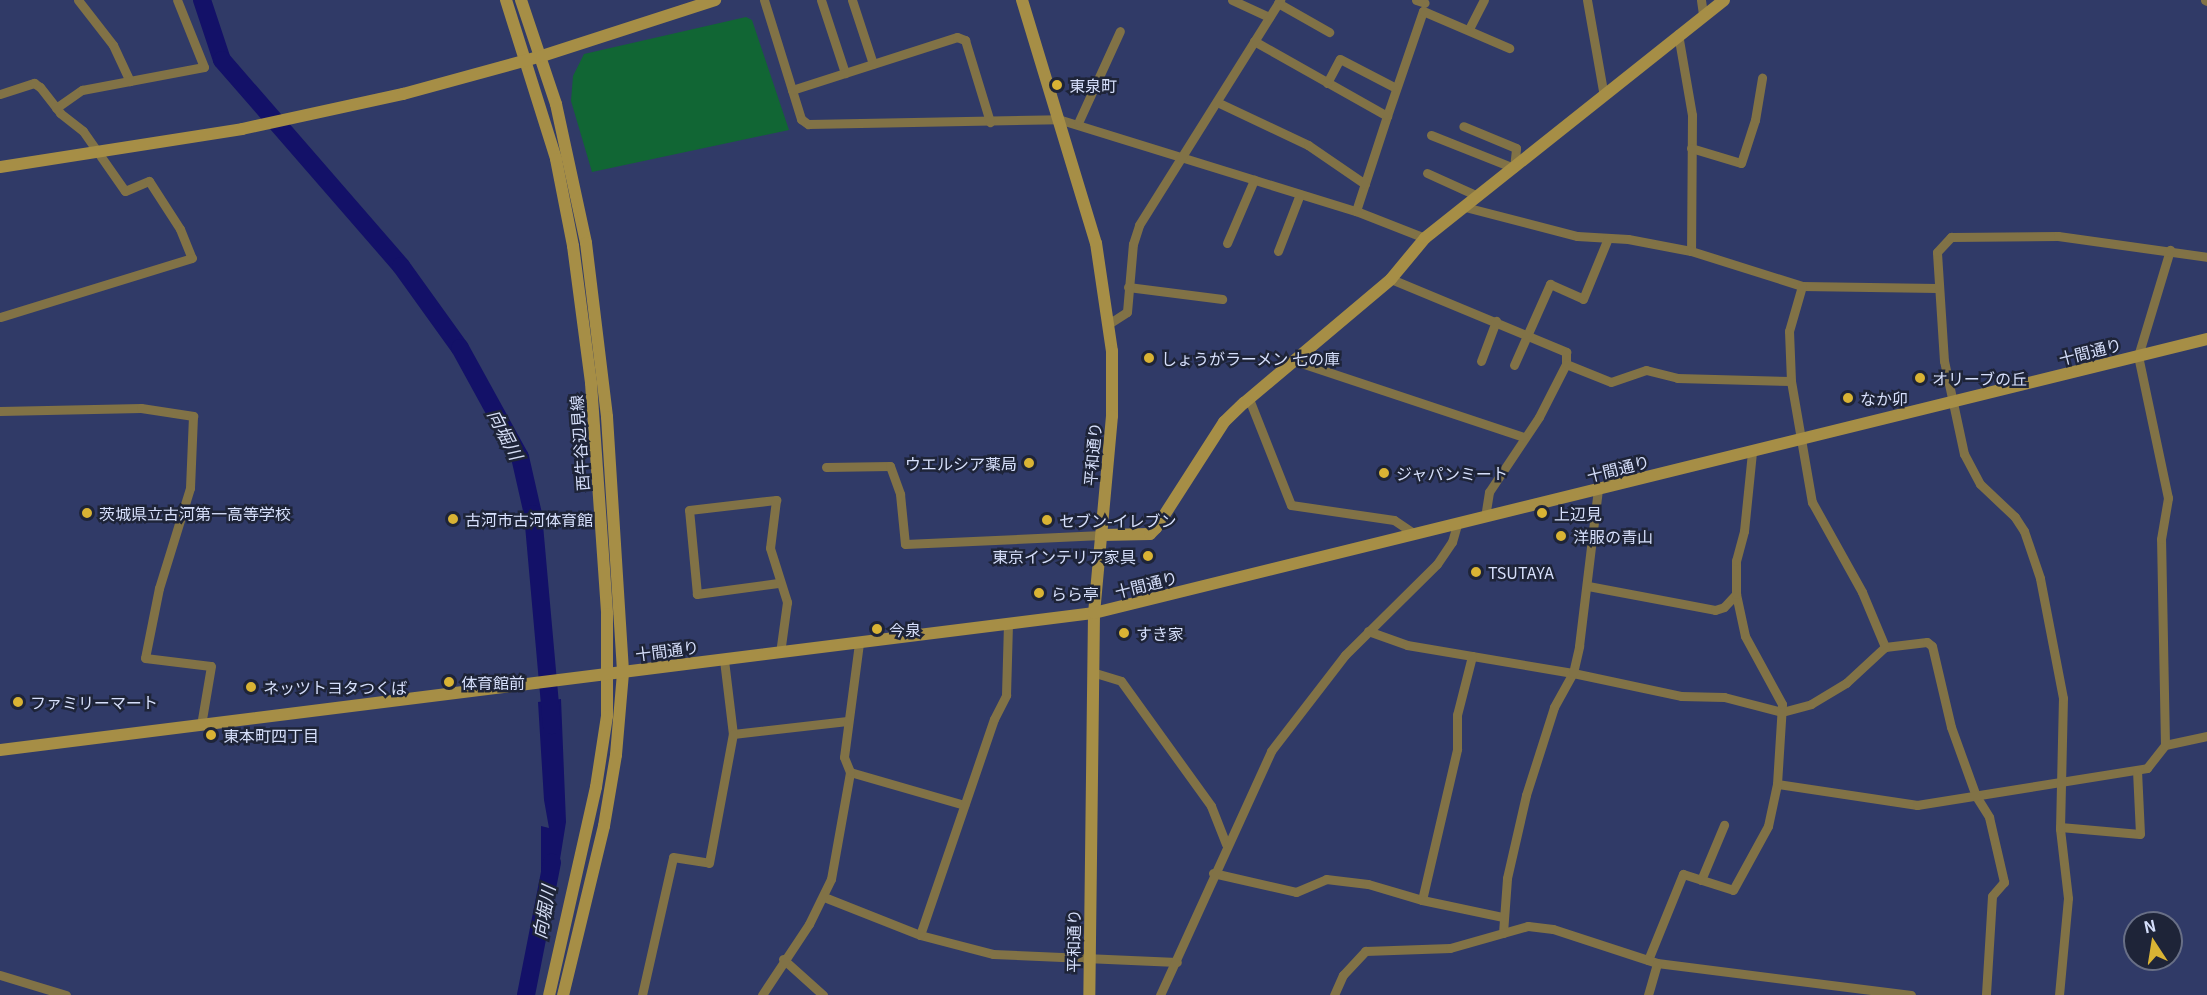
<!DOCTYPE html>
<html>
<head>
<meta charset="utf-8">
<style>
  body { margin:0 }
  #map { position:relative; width:2207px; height:995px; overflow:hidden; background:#303a67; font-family:Georgia,"Noto Sans JP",serif }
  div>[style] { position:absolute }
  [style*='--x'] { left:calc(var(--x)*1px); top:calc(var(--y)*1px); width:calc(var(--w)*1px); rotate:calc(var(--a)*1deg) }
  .green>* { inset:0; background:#116634 }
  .water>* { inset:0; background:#131168 }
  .river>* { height:18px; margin:-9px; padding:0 9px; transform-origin:9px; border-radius:9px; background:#131168 }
  .street>* { height:9px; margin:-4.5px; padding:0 4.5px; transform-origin:4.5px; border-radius:4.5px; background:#817246 }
  .secondary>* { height:12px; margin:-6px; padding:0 6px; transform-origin:6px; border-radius:6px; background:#a68e46 }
  .dots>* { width:16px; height:16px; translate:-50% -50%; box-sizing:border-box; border:3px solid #1e2438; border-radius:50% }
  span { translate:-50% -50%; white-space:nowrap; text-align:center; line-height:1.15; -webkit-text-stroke:5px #1e2438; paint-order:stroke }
  .poi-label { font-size:16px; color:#d6dffb }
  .left { translate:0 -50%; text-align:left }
  .right { translate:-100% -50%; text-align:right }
  .street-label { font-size:16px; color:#d6dffb }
  .water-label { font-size:18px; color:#d6def6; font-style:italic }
  .north { position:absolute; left:2123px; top:911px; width:60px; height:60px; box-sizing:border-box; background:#1e2438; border:2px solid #686f86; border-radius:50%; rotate:348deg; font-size:16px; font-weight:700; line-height:24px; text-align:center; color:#d6dffb }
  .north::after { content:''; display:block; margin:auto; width:21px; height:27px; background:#d9b334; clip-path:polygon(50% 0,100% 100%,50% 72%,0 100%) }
</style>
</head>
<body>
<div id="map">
  <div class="green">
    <div style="clip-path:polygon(746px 17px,752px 20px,789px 130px,592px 172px,571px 101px,573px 76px,584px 54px)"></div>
  </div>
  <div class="water">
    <div style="clip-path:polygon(561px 699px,566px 822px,556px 884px,549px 887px,541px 876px,541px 826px,549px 828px,544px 800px,538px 702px)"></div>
  </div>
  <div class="river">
    <div style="--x:202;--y:0;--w:63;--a:71.6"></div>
    <div style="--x:222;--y:60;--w:273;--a:49"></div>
    <div style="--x:401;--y:266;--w:101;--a:54.3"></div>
    <div style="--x:460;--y:348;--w:124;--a:61.2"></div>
    <div style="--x:520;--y:457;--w:58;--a:77.2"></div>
    <div style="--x:533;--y:514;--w:212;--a:84.9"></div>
    <div style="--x:526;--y:995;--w:135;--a:-78.9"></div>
  </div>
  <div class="street">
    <div style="--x:78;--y:0;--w:57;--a:52.1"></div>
    <div style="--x:113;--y:45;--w:40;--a:65"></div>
    <div style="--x:764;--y:0;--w:125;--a:72.7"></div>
    <div style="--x:801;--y:119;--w:9;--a:36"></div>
    <div style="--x:808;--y:124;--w:250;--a:-1.1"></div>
    <div style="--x:1058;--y:119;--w:312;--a:17.2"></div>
    <div style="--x:1356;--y:211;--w:74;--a:21.4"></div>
    <div style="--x:821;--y:0;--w:77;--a:71.8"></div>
    <div style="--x:852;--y:0;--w:67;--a:71.8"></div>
    <div style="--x:1232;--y:0;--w:41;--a:24.7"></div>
    <div style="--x:1416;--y:0;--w:9;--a:18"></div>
    <div style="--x:1587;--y:0;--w:97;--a:80"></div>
    <div style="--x:1701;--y:0;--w:15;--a:82"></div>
    <div style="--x:2205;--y:0;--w:2;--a:27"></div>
    <div style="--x:1278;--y:3;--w:59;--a:29.6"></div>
    <div style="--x:1469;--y:29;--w:33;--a:-63"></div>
    <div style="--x:1678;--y:34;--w:82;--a:80.2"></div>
    <div style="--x:1692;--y:115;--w:136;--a:90.4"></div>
    <div style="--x:1254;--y:41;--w:153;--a:29.4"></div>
    <div style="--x:1387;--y:116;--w:100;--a:108.1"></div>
    <div style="--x:1327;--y:83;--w:27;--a:-62"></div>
    <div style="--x:1340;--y:59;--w:63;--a:27.4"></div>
    <div style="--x:792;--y:90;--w:173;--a:-17.8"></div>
    <div style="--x:957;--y:37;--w:9;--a:21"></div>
    <div style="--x:965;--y:40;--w:86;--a:73"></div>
    <div style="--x:0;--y:94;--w:36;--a:-18"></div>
    <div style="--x:34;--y:83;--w:7;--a:34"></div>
    <div style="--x:40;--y:87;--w:33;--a:52"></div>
    <div style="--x:60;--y:113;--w:29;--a:38"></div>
    <div style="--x:83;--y:131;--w:73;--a:55"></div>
    <div style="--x:125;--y:191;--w:26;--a:-23"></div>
    <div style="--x:149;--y:181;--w:57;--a:57.1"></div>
    <div style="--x:180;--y:229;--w:31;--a:68"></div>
    <div style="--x:192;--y:258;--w:201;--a:162.9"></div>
    <div style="--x:1217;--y:102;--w:101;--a:25.3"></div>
    <div style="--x:1308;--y:145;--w:69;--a:34.4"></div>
    <div style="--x:56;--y:108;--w:32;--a:-35"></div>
    <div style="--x:82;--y:90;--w:124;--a:-10.7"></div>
    <div style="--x:204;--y:67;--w:72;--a:-111.9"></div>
    <div style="--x:1387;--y:116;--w:111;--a:-71.1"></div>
    <div style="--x:1423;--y:11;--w:94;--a:23.3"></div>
    <div style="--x:1078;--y:123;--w:101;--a:-65.5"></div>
    <div style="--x:1431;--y:135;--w:89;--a:21.7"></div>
    <div style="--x:1514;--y:168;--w:20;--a:-84"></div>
    <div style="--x:1516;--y:148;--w:57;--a:-157.5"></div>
    <div style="--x:1691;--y:148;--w:52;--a:16.7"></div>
    <div style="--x:1741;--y:163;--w:45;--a:-72"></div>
    <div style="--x:1755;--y:120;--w:43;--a:-80.5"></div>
    <div style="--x:1427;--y:173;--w:56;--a:24.3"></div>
    <div style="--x:1465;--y:207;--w:116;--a:14.5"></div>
    <div style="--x:1577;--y:236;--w:51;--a:3.4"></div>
    <div style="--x:1628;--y:239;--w:64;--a:10.8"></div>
    <div style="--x:1691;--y:251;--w:116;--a:17.5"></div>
    <div style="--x:1802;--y:286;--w:135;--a:0.8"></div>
    <div style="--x:1227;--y:243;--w:69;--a:-66.8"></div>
    <div style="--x:1278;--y:251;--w:61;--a:-68.9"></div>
    <div style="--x:1391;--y:279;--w:190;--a:22.6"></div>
    <div style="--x:1566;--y:352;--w:12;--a:90"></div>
    <div style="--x:1566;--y:364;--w:59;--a:117"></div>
    <div style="--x:1539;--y:417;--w:90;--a:123.7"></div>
    <div style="--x:1489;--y:492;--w:25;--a:99"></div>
    <div style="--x:1802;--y:286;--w:47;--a:106.1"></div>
    <div style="--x:1789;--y:331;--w:50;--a:87.7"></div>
    <div style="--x:1791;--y:381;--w:123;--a:80.2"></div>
    <div style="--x:1812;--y:502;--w:103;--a:60.9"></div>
    <div style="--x:1862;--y:592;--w:60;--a:67.3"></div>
    <div style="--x:1885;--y:647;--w:42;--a:-6.8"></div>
    <div style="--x:1927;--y:642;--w:6;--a:39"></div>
    <div style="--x:1932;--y:646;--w:83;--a:76.8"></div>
    <div style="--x:1951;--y:727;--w:73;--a:70.1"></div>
    <div style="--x:1976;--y:796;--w:25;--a:58"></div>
    <div style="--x:1989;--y:817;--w:67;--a:77"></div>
    <div style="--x:2004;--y:882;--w:18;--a:131"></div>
    <div style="--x:1992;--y:896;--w:99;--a:93.5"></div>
    <div style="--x:1128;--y:287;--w:95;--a:7.3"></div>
    <div style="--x:1110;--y:323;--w:20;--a:-33"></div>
    <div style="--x:1127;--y:312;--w:68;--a:-85"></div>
    <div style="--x:1133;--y:244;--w:20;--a:-72"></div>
    <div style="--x:1139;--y:225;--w:266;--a:-57.9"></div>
    <div style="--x:1295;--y:361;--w:241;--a:18.4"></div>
    <div style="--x:1481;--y:361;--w:43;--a:-69.4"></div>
    <div style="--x:1566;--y:364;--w:48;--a:21.8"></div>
    <div style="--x:1611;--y:382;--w:37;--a:-19"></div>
    <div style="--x:1646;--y:370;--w:32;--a:14"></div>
    <div style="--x:1677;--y:378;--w:114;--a:1.5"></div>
    <div style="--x:1514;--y:365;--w:89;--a:-66"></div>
    <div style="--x:1550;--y:284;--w:36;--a:24"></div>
    <div style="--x:1583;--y:299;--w:66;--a:-67.7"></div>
    <div style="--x:1249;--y:399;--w:114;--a:68.4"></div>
    <div style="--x:1291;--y:505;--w:104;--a:8.3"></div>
    <div style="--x:1394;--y:520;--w:25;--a:34"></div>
    <div style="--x:0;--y:411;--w:141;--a:-1.2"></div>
    <div style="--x:141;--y:408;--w:53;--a:8.7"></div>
    <div style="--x:193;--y:416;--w:72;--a:92.4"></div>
    <div style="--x:190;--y:488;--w:105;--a:107.2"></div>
    <div style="--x:159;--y:588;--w:71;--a:101.3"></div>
    <div style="--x:145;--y:658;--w:66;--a:6.9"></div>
    <div style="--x:211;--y:666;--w:60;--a:99.6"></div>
    <div style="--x:826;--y:467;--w:64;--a:-0.9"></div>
    <div style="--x:890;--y:466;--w:30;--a:70"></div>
    <div style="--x:900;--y:494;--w:50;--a:84.3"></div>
    <div style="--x:905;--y:544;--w:197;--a:-2.6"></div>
    <div style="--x:778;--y:583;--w:82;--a:172.3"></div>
    <div style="--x:697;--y:594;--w:84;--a:-95.4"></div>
    <div style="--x:689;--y:510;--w:88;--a:-6.6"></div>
    <div style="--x:776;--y:500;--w:48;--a:97.1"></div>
    <div style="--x:770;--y:548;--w:57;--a:72.5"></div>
    <div style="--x:787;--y:602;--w:51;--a:97.8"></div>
    <div style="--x:1588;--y:586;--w:129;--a:10.7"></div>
    <div style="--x:1715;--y:610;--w:9;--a:-18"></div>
    <div style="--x:1724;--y:607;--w:18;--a:-47"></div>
    <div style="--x:1368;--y:631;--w:41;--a:19.7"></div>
    <div style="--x:1407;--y:645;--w:168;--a:9.6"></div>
    <div style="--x:1573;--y:673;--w:110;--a:12"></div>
    <div style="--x:1681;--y:696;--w:43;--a:1.3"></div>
    <div style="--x:1724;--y:697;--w:60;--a:14.5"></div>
    <div style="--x:1782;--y:712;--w:30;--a:-15"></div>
    <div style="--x:1811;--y:704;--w:41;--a:-31"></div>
    <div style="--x:1846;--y:683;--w:53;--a:-42.7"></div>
    <div style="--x:724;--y:660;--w:75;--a:83.1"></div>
    <div style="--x:733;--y:734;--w:115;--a:-6.5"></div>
    <div style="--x:1092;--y:672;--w:30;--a:17"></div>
    <div style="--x:1121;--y:681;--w:154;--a:54.2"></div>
    <div style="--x:1211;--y:806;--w:41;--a:68.5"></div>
    <div style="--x:2165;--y:745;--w:43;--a:-12.1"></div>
    <div style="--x:850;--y:772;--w:119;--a:16.1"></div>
    <div style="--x:1777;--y:784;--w:142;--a:8.5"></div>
    <div style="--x:1917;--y:805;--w:233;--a:-9.1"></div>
    <div style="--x:2147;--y:768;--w:29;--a:-52"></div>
    <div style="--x:2165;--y:745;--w:206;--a:-91.1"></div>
    <div style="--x:2161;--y:539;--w:42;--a:-80.3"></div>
    <div style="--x:2168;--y:498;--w:145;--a:-101.9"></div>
    <div style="--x:2138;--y:356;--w:111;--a:-73.2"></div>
    <div style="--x:2060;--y:827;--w:80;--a:5"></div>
    <div style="--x:2140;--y:834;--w:64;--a:-92.7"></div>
    <div style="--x:1213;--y:873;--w:85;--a:12.9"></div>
    <div style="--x:1296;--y:892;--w:33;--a:-23"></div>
    <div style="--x:1326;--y:879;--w:42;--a:6.8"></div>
    <div style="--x:1368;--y:884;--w:56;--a:16.5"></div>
    <div style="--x:1422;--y:900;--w:155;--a:-76.9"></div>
    <div style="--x:1457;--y:749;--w:34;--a:-90"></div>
    <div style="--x:1457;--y:715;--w:61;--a:-75.7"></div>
    <div style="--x:1701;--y:880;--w:60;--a:-67.3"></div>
    <div style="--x:824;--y:897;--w:103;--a:21.6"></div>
    <div style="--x:920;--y:935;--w:75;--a:14.6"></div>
    <div style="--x:993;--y:954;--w:184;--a:2.5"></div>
    <div style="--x:1422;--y:900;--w:83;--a:11.9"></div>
    <div style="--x:1503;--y:933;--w:55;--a:-85.8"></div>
    <div style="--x:1507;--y:878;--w:85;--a:-77.1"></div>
    <div style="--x:1526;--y:795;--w:92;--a:-72.3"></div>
    <div style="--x:1554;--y:707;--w:39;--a:-61"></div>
    <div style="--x:1573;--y:673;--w:28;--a:-77"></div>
    <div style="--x:1579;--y:646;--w:157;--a:-83.1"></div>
    <div style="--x:920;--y:935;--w:228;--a:-71.1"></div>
    <div style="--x:994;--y:719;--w:27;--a:-63"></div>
    <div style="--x:1006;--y:695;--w:71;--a:-88.4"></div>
    <div style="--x:783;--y:959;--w:54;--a:42"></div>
    <div style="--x:1648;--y:960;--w:93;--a:-67.9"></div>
    <div style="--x:1683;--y:874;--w:52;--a:17.7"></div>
    <div style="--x:1733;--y:890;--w:73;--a:-61.3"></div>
    <div style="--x:1768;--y:826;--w:43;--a:-77.9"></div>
    <div style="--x:1777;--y:784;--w:80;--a:-86.4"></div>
    <div style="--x:1782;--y:704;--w:77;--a:-118.6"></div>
    <div style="--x:1745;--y:636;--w:43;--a:-102.1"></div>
    <div style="--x:1736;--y:594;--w:33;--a:-90"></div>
    <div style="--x:1736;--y:561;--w:31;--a:-75"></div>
    <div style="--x:1744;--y:531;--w:79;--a:-84.2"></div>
    <div style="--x:0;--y:975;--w:69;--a:16.9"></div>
    <div style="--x:642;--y:995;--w:141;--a:-77.3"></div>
    <div style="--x:673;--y:857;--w:36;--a:9"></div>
    <div style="--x:709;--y:863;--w:131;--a:-79.5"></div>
    <div style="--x:762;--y:995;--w:85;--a:-56.5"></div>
    <div style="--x:809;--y:924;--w:50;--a:-63.9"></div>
    <div style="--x:831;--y:879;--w:109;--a:-79.9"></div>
    <div style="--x:850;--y:772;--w:16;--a:-112"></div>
    <div style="--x:844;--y:757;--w:115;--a:-82.5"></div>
    <div style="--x:1160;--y:995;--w:268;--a:-65.5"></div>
    <div style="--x:1271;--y:751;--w:121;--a:-52.4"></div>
    <div style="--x:1345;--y:655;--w:129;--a:-44.7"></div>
    <div style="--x:1437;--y:564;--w:27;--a:-56"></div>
    <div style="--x:1452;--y:542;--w:19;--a:-74"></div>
    <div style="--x:1334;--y:995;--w:22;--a:-66"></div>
    <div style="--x:1343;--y:975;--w:33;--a:-47"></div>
    <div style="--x:1365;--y:951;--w:85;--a:-2"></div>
    <div style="--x:1450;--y:948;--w:81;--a:-15.8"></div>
    <div style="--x:1528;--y:926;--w:25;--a:7"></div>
    <div style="--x:1553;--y:929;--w:109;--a:18.1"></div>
    <div style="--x:1657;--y:963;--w:256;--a:7.2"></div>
    <div style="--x:1648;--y:995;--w:33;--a:-74"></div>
    <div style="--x:2059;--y:995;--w:97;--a:-84.7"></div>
    <div style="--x:2068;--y:898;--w:69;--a:-96.6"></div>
    <div style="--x:2060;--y:829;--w:131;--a:-88.7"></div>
    <div style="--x:2063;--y:698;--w:122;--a:-100.9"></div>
    <div style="--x:2040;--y:578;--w:50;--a:-108.8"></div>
    <div style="--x:2024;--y:531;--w:17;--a:-123"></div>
    <div style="--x:2015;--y:517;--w:48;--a:-136.7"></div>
    <div style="--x:1980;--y:484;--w:34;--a:-118"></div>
    <div style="--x:1964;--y:454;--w:95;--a:-102.1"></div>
    <div style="--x:1944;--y:361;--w:109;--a:-93.7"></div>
    <div style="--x:1937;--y:252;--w:21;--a:-47"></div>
    <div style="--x:1951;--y:237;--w:107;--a:-0.5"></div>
    <div style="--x:2058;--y:236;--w:150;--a:8"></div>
  </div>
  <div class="secondary">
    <div style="--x:506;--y:0;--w:167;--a:72.5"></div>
    <div style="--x:556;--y:159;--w:89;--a:78.9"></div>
    <div style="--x:573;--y:246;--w:138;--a:82.5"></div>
    <div style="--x:591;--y:383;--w:232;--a:86"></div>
    <div style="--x:607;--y:614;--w:102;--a:90"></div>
    <div style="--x:607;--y:716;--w:72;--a:98.8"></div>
    <div style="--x:596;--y:787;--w:213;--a:102.7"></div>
    <div style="--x:521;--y:0;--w:110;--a:71.4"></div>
    <div style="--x:556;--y:104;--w:142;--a:77.8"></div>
    <div style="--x:586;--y:243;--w:175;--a:83.1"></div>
    <div style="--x:607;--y:417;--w:256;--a:86.4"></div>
    <div style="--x:623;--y:673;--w:82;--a:94.9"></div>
    <div style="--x:616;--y:755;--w:72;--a:99.6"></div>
    <div style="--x:604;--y:826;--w:174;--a:103.6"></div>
    <div style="--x:1022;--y:0;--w:254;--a:73.1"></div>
    <div style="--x:1096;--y:243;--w:109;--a:81.6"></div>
    <div style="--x:1112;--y:351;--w:65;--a:90"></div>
    <div style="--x:1112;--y:416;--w:198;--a:95.2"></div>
    <div style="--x:1094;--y:613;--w:382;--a:90.7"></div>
    <div style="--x:0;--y:167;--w:245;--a:-8.9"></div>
    <div style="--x:242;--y:129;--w:165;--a:-12.3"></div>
    <div style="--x:403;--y:94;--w:144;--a:-15.3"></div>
    <div style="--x:542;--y:56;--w:182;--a:-17.9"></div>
    <div style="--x:1102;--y:535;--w:48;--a:-1.2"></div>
    <div style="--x:1150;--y:534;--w:8;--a:-45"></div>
    <div style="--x:1156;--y:528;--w:126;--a:-57.3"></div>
    <div style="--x:1224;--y:422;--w:28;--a:-44"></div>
    <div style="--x:1244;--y:403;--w:192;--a:-40.1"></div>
    <div style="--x:1391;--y:279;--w:53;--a:-50.3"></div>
    <div style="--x:1425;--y:238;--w:382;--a:-38.5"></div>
    <div style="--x:0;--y:750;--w:1103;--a:-7.14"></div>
    <div style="--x:1094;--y:613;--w:1146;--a:-13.83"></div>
  </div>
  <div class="dots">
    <div style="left:1057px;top:85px;background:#d9b334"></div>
    <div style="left:1149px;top:358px;background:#d9b334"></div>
    <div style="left:1920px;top:378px;background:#d9b334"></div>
    <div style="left:1848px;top:398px;background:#d9b334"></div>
    <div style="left:1029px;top:463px;background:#d9b334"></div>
    <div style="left:1384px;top:473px;background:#d9b334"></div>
    <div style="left:87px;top:513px;background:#d9b334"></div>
    <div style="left:1542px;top:513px;background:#d9b334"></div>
    <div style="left:453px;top:519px;background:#d9b334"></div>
    <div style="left:1047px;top:520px;background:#d9b334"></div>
    <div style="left:1561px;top:536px;background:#d9b334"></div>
    <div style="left:1148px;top:556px;background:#d9b334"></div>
    <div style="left:1476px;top:572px;background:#d9b334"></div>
    <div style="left:1039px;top:593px;background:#d9b334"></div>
    <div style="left:877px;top:629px;background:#d9b334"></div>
    <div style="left:1124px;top:633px;background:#d9b334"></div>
    <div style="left:449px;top:682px;background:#d9b334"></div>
    <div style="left:251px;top:687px;background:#d9b334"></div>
    <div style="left:18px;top:702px;background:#d9b334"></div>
    <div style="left:211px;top:735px;background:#d9b334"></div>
  </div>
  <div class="poi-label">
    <span class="left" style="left:1069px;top:85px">東泉町</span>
    <span class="left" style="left:1161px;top:358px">しょうがラーメン 七の庫</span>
    <span class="left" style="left:1932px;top:378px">オリーブの丘</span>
    <span class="left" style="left:1860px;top:398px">なか卯</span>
    <span class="right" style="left:1017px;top:463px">ウエルシア薬局</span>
    <span class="left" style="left:1396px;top:473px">ジャパンミート</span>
    <span class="left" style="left:99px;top:513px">茨城県立古河第一高等学校</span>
    <span class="left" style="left:1554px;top:513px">上辺見</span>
    <span class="left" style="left:465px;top:519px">古河市古河体育館</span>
    <span class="left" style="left:1059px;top:520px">セブン-イレブン</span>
    <span class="left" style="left:1573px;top:536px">洋服の青山</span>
    <span class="right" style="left:1136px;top:556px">東京インテリア家具</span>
    <span class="left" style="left:1488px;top:572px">TSUTAYA</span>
    <span class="left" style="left:1051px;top:593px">らら亭</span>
    <span class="left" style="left:889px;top:629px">今泉</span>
    <span class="left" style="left:1136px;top:633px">すき家</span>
    <span class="left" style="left:461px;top:682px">体育館前</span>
    <span class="left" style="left:263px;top:687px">ネッツトヨタつくば</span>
    <span class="left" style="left:30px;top:702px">ファミリーマート</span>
    <span class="left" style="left:223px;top:735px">東本町四丁目</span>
  </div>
  <div class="street-label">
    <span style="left:2090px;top:351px;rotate:-14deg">十間通り</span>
    <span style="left:579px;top:443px;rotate:-94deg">西牛谷辺見線</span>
    <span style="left:1092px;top:454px;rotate:-85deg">平和通り</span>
    <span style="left:1618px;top:468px;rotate:-14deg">十間通り</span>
    <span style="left:1146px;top:584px;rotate:-14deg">十間通り</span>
    <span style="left:667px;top:650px;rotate:-7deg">十間通り</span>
    <span style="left:1073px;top:941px;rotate:-89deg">平和通り</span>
  </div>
  <div class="water-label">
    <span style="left:506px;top:434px;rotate:63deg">向堀川</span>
    <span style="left:543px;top:912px;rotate:-80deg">向堀川</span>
  </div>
  <div class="north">N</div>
</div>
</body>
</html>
